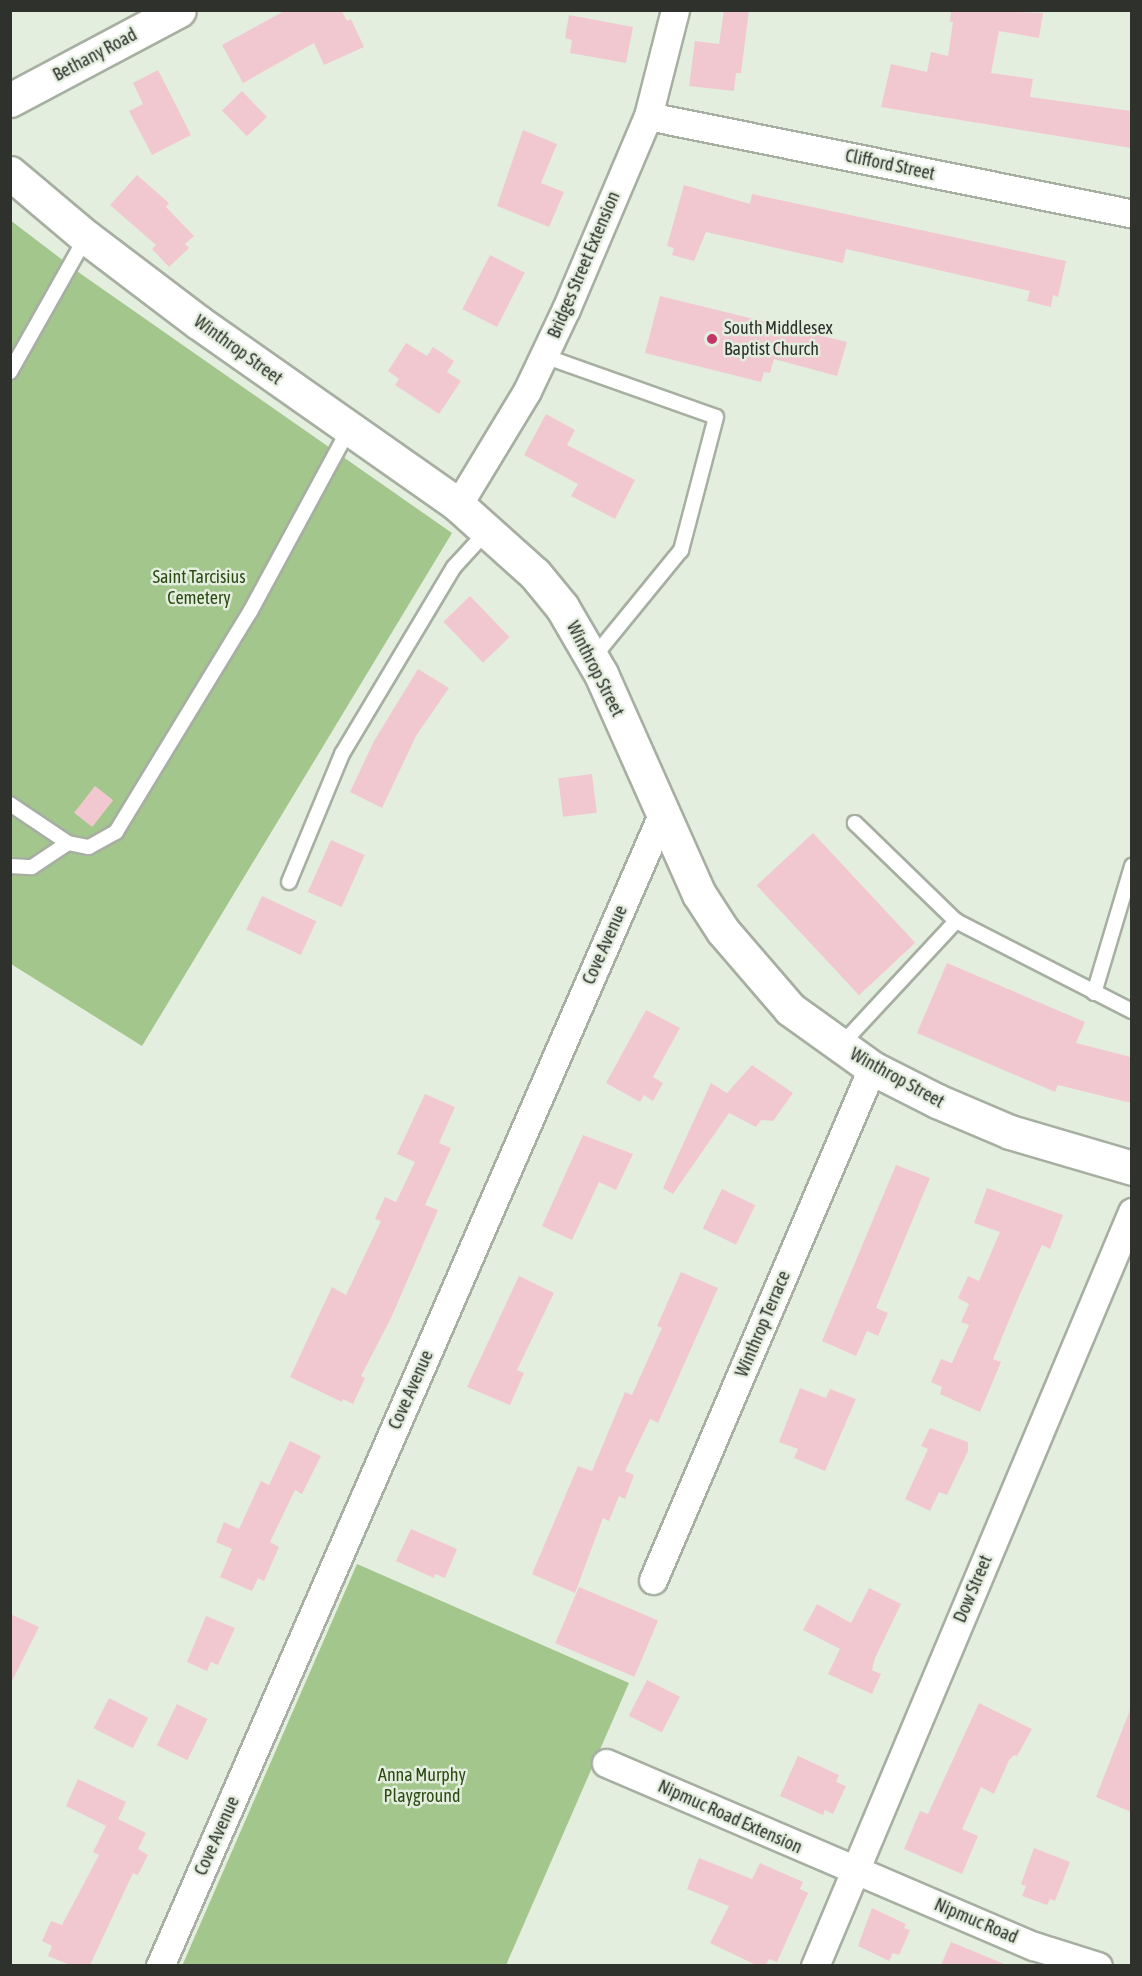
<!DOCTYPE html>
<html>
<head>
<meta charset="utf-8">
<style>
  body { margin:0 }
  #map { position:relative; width:1142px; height:1976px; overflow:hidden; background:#e4eedf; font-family:"Asap Condensed",sans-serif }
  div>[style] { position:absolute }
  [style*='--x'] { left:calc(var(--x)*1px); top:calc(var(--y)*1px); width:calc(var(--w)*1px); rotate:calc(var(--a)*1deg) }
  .green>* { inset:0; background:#a3c68d }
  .building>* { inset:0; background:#f2c8d0; transform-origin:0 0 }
  .roads { filter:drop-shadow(2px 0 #a6afa1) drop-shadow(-2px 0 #a6afa1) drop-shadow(0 2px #a6afa1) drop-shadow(0 -2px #a6afa1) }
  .lane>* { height:14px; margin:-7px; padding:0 7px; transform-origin:7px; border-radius:7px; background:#fff }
  .street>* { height:27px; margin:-13.5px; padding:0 13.5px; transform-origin:13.5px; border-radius:13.5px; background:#fff }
  .secondary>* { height:33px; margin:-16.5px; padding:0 16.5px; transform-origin:16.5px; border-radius:16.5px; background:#fff }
  .dots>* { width:16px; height:16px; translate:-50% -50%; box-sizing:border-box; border:3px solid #e4eedf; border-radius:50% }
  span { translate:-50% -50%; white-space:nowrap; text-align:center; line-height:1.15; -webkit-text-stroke:5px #e4eedf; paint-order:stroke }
  .street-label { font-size:18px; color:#2f322c }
  .poi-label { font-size:18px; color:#2f322c }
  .left { translate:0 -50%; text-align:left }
  .park-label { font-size:18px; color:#2c4b12 }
  .frame { position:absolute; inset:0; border:12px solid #2f322c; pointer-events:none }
</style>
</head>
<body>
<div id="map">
  <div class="green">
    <div style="clip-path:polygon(10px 220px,81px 274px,452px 533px,142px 1046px,11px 964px)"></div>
    <div style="clip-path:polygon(357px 1564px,629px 1683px,506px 1965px,182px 1966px)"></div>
  </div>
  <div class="building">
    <div style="clip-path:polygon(286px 10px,341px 10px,347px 21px,351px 19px,364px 47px,324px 65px,314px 43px,243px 83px,222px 45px)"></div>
    <div style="clip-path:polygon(724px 10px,749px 10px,741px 73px,736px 73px,734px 91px,689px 86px,695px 41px,719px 44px)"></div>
    <div style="clip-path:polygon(951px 10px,1043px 13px,1039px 38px,999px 31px,991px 73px,1033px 79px,1030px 97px,1131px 111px,1131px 148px,881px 107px,891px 64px,927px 72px,931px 52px,948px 56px,953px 22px,950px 22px)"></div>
    <div style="clip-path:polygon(569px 15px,633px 27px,626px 63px,570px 53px,572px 40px,565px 38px)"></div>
    <div style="clip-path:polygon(158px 70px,191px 135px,152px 155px,129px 111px,143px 104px,133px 83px)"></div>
    <div style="left:242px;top:91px;width:36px;height:28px;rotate:46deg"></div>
    <div style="clip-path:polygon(523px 130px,557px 144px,541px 183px,564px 192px,549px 227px,497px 206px)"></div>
    <div style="clip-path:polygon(137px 175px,169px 203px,166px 207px,194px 236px,185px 244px,189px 248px,169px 267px,152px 249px,156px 245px,110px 205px)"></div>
    <div style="clip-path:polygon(684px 185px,750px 204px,752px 194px,1066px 261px,1058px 297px,1053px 295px,1051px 307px,1027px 301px,1030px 291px,846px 249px,843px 263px,706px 232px,694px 261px,672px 255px,674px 248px,667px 246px)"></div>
    <div style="left:490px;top:255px;width:39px;height:61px;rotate:27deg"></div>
    <div style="clip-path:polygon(660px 296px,847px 342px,837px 376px,774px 359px,770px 373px,764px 372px,761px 382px,645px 353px)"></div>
    <div style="clip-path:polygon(406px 343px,427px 356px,433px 347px,454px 361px,447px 372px,461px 381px,439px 414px,395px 385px,399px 379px,388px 371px)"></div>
    <div style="clip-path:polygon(546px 414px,575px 430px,567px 445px,635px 480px,615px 519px,571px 496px,578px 484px,524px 455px)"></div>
    <div style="left:470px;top:596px;width:57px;height:37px;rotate:46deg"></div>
    <div style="clip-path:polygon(418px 669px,449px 688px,416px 736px,382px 808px,350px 792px,374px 741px)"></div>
    <div style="left:592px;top:774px;width:39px;height:34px;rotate:83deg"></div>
    <div style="left:95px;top:786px;width:23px;height:34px;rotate:38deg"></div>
    <div style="left:813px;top:833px;width:150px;height:77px;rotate:47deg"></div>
    <div style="left:331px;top:840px;width:37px;height:57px;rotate:24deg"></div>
    <div style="left:262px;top:896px;width:60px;height:37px;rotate:25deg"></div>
    <div style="clip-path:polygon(947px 963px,1085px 1022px,1076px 1043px,1131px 1057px,1131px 1103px,1058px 1085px,1055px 1092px,917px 1033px)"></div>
    <div style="clip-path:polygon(646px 1010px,680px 1028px,653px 1077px,663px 1083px,653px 1101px,644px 1095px,640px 1102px,606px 1083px)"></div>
    <div style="clip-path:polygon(752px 1065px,793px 1093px,773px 1121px,761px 1120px,756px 1127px,729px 1113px,673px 1194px,663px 1188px,711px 1083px,727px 1093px)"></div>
    <div style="clip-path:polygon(425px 1094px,455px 1107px,439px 1143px,451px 1148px,425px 1205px,438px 1210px,391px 1318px,361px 1376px,365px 1378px,353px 1404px,343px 1399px,342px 1402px,290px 1377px,332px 1287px,346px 1295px,381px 1221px,375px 1219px,385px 1197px,396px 1202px,415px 1162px,397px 1154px)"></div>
    <div style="clip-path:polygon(583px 1135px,633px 1154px,616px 1190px,599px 1182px,572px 1240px,542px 1226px)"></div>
    <div style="clip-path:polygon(896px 1165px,930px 1178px,876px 1308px,888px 1313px,878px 1336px,867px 1331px,856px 1356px,822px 1341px)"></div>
    <div style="clip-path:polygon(987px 1188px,1063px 1215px,1050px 1249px,1042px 1245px,1017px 1301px,993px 1359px,1001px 1362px,980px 1412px,940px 1394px,942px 1387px,931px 1382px,941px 1359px,952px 1363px,969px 1325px,961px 1322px,969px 1304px,958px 1298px,968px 1276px,979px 1281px,1000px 1232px,974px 1223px)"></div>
    <div style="left:722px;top:1189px;width:37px;height:44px;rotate:26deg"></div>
    <div style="clip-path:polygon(681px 1272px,718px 1288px,658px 1423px,650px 1419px,625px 1471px,634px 1475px,625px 1499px,619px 1496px,609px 1521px,603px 1518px,575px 1593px,532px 1574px,578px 1466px,592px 1471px,625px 1392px,632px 1395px,662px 1328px,657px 1326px)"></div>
    <div style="clip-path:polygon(519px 1276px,554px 1293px,517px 1370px,524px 1373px,510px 1405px,467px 1387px)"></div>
    <div style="clip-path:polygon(800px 1388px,826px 1398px,830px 1389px,856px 1399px,825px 1471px,794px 1458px,798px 1449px,779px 1442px)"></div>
    <div style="clip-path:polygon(930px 1428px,968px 1442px,968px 1451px,947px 1495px,939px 1492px,930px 1511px,905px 1499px,928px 1449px,921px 1446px)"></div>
    <div style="clip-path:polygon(290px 1441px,321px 1456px,302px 1494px,295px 1490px,270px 1542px,279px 1547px,264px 1581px,258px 1578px,252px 1591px,220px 1577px,232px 1549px,216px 1542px,224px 1522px,239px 1529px,261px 1481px,269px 1485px)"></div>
    <div style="clip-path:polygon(411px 1529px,457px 1549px,445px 1578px,435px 1574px,434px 1578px,396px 1561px)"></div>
    <div style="left:579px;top:1587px;width:86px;height:61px;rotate:23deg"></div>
    <div style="clip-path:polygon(869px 1588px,901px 1604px,875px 1658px,872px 1670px,881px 1674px,872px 1694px,828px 1674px,840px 1649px,803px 1630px,817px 1604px,851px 1623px)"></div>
    <div style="clip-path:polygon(10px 1614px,39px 1627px,10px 1685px)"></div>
    <div style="clip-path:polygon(206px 1616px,235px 1628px,218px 1665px,211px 1662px,207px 1671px,187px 1662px)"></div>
    <div style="left:647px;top:1680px;width:37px;height:40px;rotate:27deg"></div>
    <div style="left:109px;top:1698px;width:44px;height:34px;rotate:27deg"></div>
    <div style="clip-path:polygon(979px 1703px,1032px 1729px,1017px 1756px,1014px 1755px,1009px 1760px,994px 1794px,981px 1787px,962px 1829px,978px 1836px,962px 1874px,904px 1849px,920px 1811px,928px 1814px)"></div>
    <div style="left:177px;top:1704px;width:34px;height:46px;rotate:26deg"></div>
    <div style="clip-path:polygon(1130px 1710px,1131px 1711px,1131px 1812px,1096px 1797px)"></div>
    <div style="clip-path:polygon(798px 1756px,839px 1775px,836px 1782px,846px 1786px,833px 1814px,825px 1810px,823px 1815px,780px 1796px)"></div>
    <div style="clip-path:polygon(78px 1779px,126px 1802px,118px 1819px,146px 1833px,138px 1849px,148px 1855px,138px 1875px,133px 1873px,90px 1965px,70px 1965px,48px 1956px,52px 1946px,42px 1941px,51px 1921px,62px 1925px,99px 1855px,93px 1852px,106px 1826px,66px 1806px)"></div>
    <div style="clip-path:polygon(1034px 1848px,1070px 1862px,1055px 1901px,1050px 1899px,1047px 1905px,1022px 1896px,1026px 1886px,1021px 1884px)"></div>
    <div style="clip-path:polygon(699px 1858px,752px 1879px,760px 1863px,803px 1882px,800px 1889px,808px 1893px,777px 1962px,769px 1959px,766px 1965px,756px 1965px,710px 1943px,729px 1906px,687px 1889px)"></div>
    <div style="clip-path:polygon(872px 1908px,906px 1924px,904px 1928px,910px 1930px,899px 1955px,893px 1953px,889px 1961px,858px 1946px)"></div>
    <div style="clip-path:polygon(951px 1942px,1007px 1965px,941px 1965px)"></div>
  </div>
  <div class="roads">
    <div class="lane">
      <div style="--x:544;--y:356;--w:182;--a:19.5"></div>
      <div style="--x:716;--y:417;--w:138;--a:104.7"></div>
      <div style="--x:681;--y:550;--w:139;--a:129.2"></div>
      <div style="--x:10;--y:372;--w:155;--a:-60.6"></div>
      <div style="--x:10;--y:804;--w:70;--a:33.9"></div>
      <div style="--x:68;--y:843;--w:21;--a:11"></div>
      <div style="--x:89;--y:847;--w:31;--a:-29"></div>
      <div style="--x:116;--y:832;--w:258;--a:-58.7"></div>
      <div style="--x:250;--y:612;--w:208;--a:-61.6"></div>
      <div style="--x:10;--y:866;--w:22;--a:3"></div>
      <div style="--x:32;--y:867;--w:43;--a:-33.7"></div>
      <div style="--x:289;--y:882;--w:139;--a:-67.5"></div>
      <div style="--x:342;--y:754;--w:218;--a:-59.1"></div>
      <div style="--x:454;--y:567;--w:49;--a:-47.5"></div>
      <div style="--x:956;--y:921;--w:198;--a:27.1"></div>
      <div style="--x:1094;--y:993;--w:133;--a:-73.3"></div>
      <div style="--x:840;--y:1046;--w:171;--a:-47.1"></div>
      <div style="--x:956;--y:921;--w:141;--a:-135.9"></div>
    </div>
    <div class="street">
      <div style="--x:648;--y:116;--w:494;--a:11.4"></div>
      <div style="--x:458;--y:505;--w:133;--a:-58.8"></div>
      <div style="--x:527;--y:391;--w:91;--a:-64.6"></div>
      <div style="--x:566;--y:309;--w:210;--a:-67"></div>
      <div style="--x:648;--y:116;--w:109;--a:-75.7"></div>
      <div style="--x:653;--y:1580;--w:557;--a:-66.84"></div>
      <div style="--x:606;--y:1763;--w:465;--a:23.2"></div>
      <div style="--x:1034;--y:1946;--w:67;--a:17.4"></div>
      <div style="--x:160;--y:1966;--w:1256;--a:-66.44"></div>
      <div style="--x:815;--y:1966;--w:818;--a:-67.2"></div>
    </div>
    <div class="secondary">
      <div style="--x:10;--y:100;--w:191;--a:-28"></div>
      <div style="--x:10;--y:173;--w:99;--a:40.1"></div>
      <div style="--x:86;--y:237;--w:141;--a:37.2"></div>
      <div style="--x:198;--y:322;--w:318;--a:35.1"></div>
      <div style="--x:458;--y:505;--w:103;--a:41.9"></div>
      <div style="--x:535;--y:574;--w:43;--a:50.7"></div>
      <div style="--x:562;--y:607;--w:78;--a:59.8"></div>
      <div style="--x:601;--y:674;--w:241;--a:66"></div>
      <div style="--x:699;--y:894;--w:44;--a:57"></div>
      <div style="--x:723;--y:931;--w:103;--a:49.3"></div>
      <div style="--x:790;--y:1009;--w:101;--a:35.7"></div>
      <div style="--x:872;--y:1068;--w:73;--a:26.9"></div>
      <div style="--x:937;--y:1101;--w:79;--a:23"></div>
      <div style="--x:1010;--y:1132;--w:127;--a:16.4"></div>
    </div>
  </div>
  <div class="dots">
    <div style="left:712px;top:339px;background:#c43665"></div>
  </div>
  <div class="street-label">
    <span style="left:95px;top:55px;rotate:-28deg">Bethany Road</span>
    <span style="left:890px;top:165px;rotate:12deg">Clifford Street</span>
    <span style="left:584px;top:265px;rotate:-67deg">Bridges Street Extension</span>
    <span style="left:238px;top:350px;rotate:36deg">Winthrop Street</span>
    <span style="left:595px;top:669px;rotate:63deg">Winthrop Street</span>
    <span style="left:605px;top:945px;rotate:-66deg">Cove Avenue</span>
    <span style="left:897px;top:1078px;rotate:29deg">Winthrop Street</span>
    <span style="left:763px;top:1324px;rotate:-67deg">Winthrop Terrace</span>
    <span style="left:411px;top:1390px;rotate:-66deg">Cove Avenue</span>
    <span style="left:973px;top:1589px;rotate:-67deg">Dow Street</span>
    <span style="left:730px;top:1817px;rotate:24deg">Nipmuc Road Extension</span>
    <span style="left:217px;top:1836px;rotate:-66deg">Cove Avenue</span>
    <span style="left:976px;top:1921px;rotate:23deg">Nipmuc Road</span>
  </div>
  <div class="poi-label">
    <span class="left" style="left:724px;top:339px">South Middlesex<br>Baptist Church</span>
  </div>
  <div class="park-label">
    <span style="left:199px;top:588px">Saint Tarcisius<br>Cemetery</span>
    <span style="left:422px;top:1786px">Anna Murphy<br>Playground</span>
  </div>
  <div class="frame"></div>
</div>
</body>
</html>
